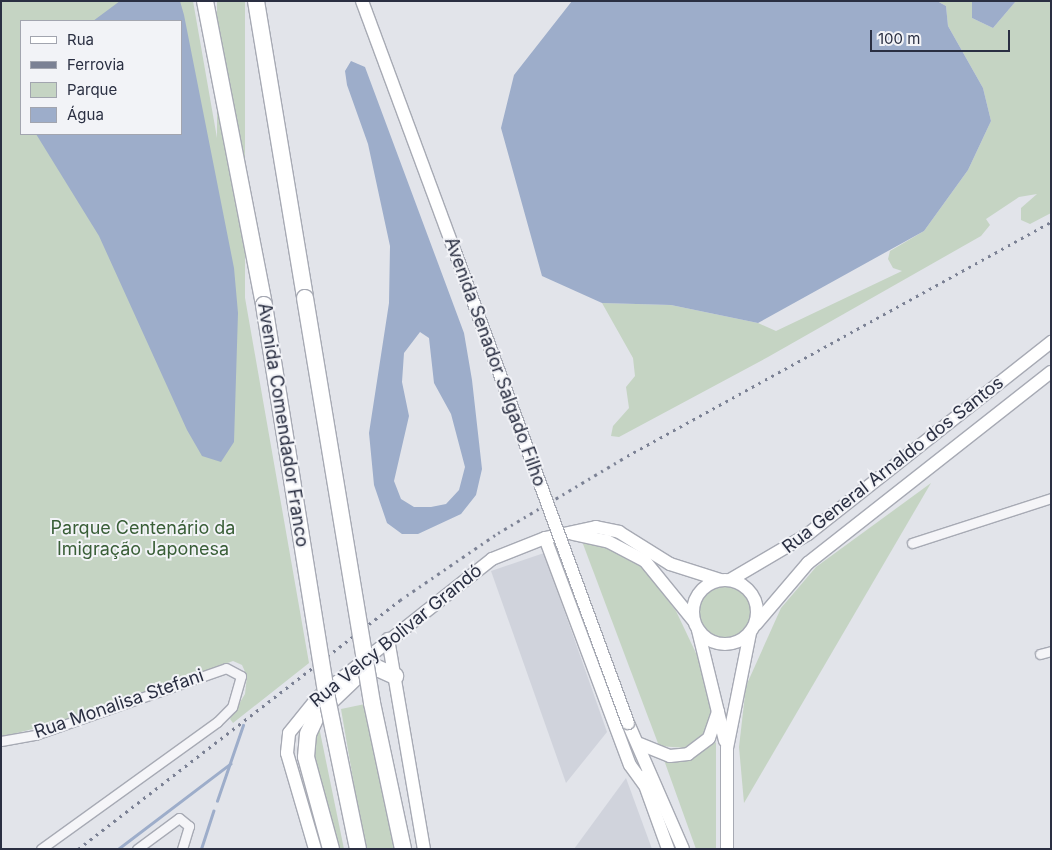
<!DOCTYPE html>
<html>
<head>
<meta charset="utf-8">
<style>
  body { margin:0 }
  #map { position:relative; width:1052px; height:850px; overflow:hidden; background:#e2e4ea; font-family:Inter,sans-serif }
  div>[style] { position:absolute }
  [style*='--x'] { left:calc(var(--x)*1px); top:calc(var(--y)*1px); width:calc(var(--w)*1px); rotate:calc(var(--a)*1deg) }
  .built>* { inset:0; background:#d0d3dc }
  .green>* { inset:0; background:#c5d4c3; transform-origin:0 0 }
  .round { border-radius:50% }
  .water>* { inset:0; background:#9dadca }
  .stream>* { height:2.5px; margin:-1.25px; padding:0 1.25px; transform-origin:1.25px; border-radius:1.25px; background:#9dadca }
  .roads { filter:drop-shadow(1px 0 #a7aab4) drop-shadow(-1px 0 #a7aab4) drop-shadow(0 1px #a7aab4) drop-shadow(0 -1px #a7aab4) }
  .street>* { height:9px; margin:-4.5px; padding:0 4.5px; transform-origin:4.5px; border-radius:4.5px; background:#f5f5f8 }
  .secondary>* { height:12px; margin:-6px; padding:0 6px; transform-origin:6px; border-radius:6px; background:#fff }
  .secondary>.ring { margin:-6px; padding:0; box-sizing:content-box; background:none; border:12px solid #fff; border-radius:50% }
  .highway>* { height:16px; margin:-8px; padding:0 8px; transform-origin:8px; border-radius:8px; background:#fff }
  .rail>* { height:2.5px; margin-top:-1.25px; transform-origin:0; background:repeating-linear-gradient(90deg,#7b8194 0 2.5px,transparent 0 7.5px) }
  .bridges { filter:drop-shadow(1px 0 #a7aab4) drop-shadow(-1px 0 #a7aab4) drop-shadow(0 1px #a7aab4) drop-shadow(0 -1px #a7aab4) }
  .secondary-bridge>* { height:12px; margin:-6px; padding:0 6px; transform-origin:6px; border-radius:6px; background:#fff }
  .highway-bridge>* { height:16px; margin:-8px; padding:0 8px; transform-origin:8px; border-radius:8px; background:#fff }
  span { translate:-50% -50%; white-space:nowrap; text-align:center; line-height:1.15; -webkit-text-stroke:4px #f2f3f7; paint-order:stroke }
  .street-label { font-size:18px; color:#2a2f42 }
  .park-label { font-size:18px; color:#395e37 }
  .frame { position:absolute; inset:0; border:2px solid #2a2f42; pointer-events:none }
  .legend { position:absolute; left:20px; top:20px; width:162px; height:115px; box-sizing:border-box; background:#f2f3f7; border:1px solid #a2a5af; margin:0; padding:6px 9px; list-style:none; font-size:15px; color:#2a2f42 }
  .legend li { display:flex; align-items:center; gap:10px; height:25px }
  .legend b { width:25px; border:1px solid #a2a5af }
  .scale { position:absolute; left:870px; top:30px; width:140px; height:22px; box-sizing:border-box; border:2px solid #2a2f42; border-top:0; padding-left:6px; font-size:15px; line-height:18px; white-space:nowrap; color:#2a2f42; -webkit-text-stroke:4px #f2f3f7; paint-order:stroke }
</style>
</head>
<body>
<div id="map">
  <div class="built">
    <div style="clip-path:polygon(544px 553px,607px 732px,566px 783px,491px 571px)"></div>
    <div style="clip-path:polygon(626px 778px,652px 849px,574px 849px)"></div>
  </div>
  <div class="green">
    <div style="clip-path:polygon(evenodd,1px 1px,193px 1px,309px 663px,233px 723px,230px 719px,245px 694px,247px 676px,242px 665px,233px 661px,64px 721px,1px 737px,1px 1px,21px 21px,181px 21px,181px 134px,21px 134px,21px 21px)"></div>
    <div style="left:217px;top:1px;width:28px;height:589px"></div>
    <div style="clip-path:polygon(937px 1px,972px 1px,972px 18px,993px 28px,1016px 1px,1051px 1px,1051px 213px,1030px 224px,1021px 220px,1021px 208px,1037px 194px,1019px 197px,986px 219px,990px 225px,981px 236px,768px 357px,619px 437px,611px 436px,613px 426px,629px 408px,626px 387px,635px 376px,633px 358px,602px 303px,671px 305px,758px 323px,776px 331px,902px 271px,893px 268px,888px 259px,890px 251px,924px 231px,968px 170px,991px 121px,983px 88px,948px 26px,946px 6px)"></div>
    <div style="clip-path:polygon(931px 483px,744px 803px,739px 747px,746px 686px,781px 608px,816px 567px)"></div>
    <div style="clip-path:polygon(599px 543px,642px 566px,676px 611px,704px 670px,713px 708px,704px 735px,686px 748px,659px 746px,583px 544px)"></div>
    <div class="round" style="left:697px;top:584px;width:56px;height:56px"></div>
    <div style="clip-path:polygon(365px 704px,398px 849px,365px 849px,341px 709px)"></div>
    <div style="clip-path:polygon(318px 722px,344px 849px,336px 849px,312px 764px)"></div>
    <div style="clip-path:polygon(716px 742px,716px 849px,696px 849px,664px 760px,690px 759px)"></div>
  </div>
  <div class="water">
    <div style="clip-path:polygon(120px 1px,180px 1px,184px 15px,234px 268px,238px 313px,234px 442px,221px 462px,202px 456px,187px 430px,99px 236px,36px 134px,181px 134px,181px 21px,93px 21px)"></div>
    <div style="clip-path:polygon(572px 1px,937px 1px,946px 6px,948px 26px,983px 88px,991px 121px,968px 170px,924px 231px,758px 323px,671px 305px,602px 303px,542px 276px,501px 128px,514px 75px)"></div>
    <div style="clip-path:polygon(972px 1px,1016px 1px,993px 28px,972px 18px)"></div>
    <div style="clip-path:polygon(evenodd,351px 61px,365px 67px,464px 333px,472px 380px,482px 469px,476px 495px,461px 514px,418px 534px,402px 534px,387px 523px,374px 485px,369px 433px,389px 303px,390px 246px,368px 144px,347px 85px,345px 71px,351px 61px,420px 332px,429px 338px,434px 383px,451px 414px,465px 467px,459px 490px,446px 504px,431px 507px,414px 507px,401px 499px,394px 481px,409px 416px,402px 382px,404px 353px,420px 332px)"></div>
  </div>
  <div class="stream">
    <div style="--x:217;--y:801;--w:80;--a:-71.1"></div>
    <div style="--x:118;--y:849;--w:141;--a:-37.2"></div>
    <div style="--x:201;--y:849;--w:40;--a:-72"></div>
  </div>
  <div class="roads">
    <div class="street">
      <div style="--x:912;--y:543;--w:146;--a:-17.9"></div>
      <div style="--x:1040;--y:654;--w:11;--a:-15"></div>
      <div style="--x:1;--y:741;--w:35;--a:-10"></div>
      <div style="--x:35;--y:735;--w:202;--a:-19.3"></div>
      <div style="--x:226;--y:668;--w:17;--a:28"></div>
      <div style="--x:241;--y:676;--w:32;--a:106"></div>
      <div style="--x:232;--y:707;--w:21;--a:135"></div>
      <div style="--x:217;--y:722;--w:217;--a:144.2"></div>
      <div style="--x:137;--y:849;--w:52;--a:-36.4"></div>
      <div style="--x:179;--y:818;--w:13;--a:39"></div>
      <div style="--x:189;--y:826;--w:24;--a:107"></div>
    </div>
    <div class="secondary">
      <div style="--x:362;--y:1;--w:268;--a:69.7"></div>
      <div style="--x:573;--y:534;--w:35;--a:12"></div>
      <div style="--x:607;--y:541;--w:43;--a:27.8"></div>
      <div style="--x:645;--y:561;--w:77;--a:50.8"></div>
      <div style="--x:545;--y:538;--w:242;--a:69.5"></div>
      <div style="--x:630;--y:765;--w:24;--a:54"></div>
      <div class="ring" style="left:693px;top:580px;width:52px;height:52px"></div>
      <div style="--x:730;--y:580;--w:91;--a:-30.5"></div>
      <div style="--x:808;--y:534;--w:310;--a:-38.3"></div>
      <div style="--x:756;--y:624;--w:80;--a:-49.6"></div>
      <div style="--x:808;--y:563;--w:309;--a:-38.2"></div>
      <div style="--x:698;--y:630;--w:114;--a:76.3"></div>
      <div style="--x:388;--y:639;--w:213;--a:80.3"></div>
      <div style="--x:628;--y:723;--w:137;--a:66.4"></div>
      <div style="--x:640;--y:744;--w:32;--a:22"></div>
      <div style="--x:670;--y:756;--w:18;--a:-6"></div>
      <div style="--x:688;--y:754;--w:26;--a:-37"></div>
      <div style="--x:709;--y:738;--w:28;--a:-71"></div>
      <div style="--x:642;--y:777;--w:77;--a:70.1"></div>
      <div style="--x:315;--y:849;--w:100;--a:-106.3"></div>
      <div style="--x:287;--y:753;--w:20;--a:-84"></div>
      <div style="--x:289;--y:733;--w:46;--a:-51.1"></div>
      <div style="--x:318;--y:697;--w:222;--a:-38.4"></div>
      <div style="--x:492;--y:559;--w:57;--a:-21.6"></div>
      <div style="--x:545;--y:538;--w:52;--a:-12.2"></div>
      <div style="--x:596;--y:527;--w:24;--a:12"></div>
      <div style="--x:619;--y:532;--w:60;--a:32.1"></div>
      <div style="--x:670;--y:564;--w:52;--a:17.7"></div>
      <div style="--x:727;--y:849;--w:101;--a:-90"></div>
      <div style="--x:727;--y:748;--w:117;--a:-78.7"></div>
    </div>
    <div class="highway">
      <div style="--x:205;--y:1;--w:310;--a:79"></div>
      <div style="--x:256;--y:1;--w:301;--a:80.6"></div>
      <div style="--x:331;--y:849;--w:95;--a:-105.2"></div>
      <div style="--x:306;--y:757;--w:23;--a:-85"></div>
      <div style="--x:308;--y:734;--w:23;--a:-65"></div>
      <div style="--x:318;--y:713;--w:59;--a:-43.6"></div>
      <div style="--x:361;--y:672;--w:16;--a:-14"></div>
      <div style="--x:377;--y:668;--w:20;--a:24"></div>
    </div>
  </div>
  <div class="rail">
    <div style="--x:78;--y:849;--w:407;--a:-37.7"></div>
    <div style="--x:400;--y:600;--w:119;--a:-34.4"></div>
    <div style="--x:498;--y:533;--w:150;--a:-30.8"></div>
    <div style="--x:627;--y:456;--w:484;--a:-28.9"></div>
  </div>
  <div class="bridges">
    <div class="secondary-bridge">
      <div style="--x:455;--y:252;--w:502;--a:69.83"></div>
    </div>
    <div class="highway-bridge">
      <div style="--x:305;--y:298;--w:411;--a:80.6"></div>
      <div style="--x:372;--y:703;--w:149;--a:78"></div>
      <div style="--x:264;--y:305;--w:398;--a:80.9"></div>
      <div style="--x:327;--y:698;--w:154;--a:78.4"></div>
    </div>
  </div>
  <div class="street-label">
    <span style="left:495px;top:362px;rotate:70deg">Avenida Senador Salgado Filho</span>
    <span style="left:283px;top:425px;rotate:81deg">Avenida Comendador Franco</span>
    <span style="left:893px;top:465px;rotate:-38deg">Rua General Arnaldo dos Santos</span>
    <span style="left:396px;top:636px;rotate:-39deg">Rua Velcy Bolivar Grandó</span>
    <span style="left:119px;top:704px;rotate:-19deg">Rua Monalisa Stefani</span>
  </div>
  <div class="park-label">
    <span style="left:143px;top:539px">Parque Centenário da<br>Imigração Japonesa</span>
  </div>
  <div class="frame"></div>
  <ul class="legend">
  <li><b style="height:6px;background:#fff"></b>Rua</li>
  <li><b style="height:6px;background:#7b8194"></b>Ferrovia</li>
  <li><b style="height:14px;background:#c5d4c3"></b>Parque</li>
  <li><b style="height:14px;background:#9dadca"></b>Água</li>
  </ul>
  <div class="scale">100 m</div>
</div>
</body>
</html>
